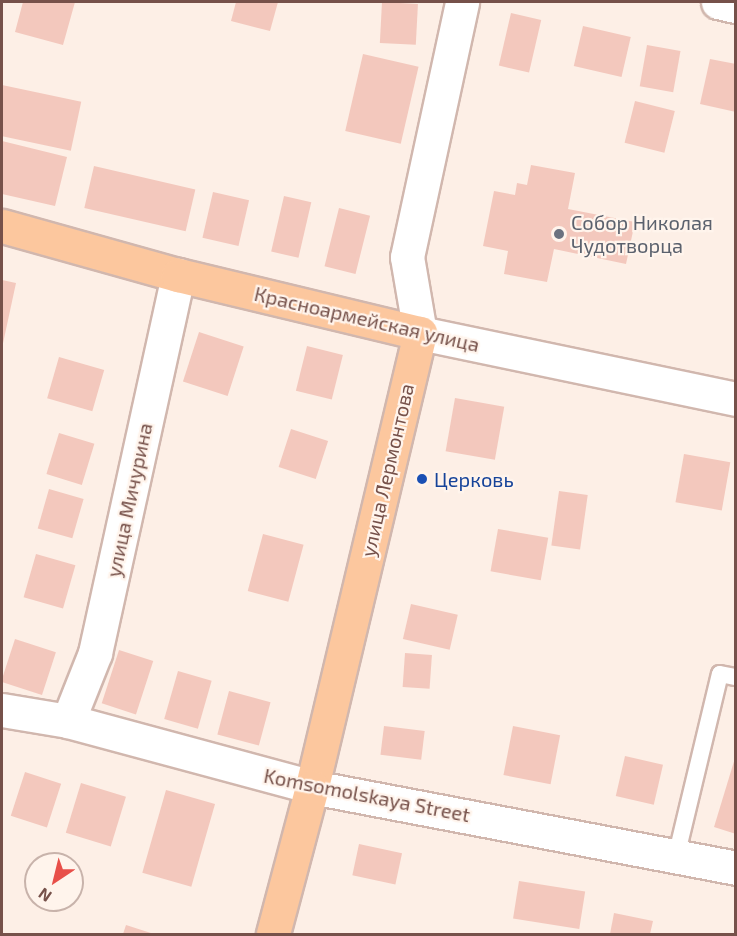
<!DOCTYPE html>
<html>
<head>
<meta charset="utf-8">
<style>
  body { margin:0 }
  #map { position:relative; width:737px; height:936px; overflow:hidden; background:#fdefe6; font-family:"Exo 2",sans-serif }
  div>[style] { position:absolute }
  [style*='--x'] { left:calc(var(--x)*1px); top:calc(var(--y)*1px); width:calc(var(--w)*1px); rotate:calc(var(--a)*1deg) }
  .building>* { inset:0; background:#f3c8bd; transform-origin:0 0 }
  .roads { filter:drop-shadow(2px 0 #d1b7ae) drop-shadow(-2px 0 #d1b7ae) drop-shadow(0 2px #d1b7ae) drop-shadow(0 -2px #d1b7ae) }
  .lane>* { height:16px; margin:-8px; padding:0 8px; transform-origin:8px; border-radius:8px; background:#fff }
  .street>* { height:33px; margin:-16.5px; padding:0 16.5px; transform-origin:16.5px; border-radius:16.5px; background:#fff }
  .secondary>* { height:33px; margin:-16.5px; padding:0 16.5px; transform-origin:16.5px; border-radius:16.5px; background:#fff }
  .primary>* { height:33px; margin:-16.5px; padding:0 16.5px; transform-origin:16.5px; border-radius:16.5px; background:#fcc79e }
  .dots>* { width:16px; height:16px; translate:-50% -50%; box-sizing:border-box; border:3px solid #fff4ec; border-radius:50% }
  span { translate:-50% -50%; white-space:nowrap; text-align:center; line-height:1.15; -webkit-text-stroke:4.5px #fff4ec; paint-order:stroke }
  .worship-label { font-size:20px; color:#5b616d }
  .left { translate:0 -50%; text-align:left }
  .street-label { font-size:20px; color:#76514a }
  .transit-label { font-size:20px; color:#164399 }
  .frame { position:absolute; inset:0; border:3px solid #76514a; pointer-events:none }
  .north { position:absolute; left:24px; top:852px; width:60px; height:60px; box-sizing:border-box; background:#fff4ec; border:2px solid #c8b3ab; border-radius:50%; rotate:215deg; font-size:16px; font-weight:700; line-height:24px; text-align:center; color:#76514a }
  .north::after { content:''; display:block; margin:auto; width:21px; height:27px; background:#e84f49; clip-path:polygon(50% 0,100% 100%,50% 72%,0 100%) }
</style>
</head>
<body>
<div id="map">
  <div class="building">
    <div style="clip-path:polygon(23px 2px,75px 2px,63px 45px,15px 32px)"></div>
    <div style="clip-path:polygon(236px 2px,278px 2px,270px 31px,231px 21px)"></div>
    <div style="left:382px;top:2px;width:36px;height:41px;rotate:3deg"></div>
    <div style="left:511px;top:13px;width:31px;height:54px;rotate:13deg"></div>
    <div style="left:583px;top:26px;width:49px;height:41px;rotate:13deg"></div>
    <div style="left:647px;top:45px;width:34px;height:42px;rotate:10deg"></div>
    <div style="left:363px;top:54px;width:57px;height:79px;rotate:13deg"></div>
    <div style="clip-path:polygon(710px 59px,736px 64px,736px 112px,700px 104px)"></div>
    <div style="left:2px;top:85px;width:81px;height:50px;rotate:12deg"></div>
    <div style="left:635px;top:101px;width:41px;height:43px;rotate:14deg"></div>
    <div style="clip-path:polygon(2px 141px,67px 157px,55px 206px,2px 194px)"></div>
    <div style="clip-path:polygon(531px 165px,575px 173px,568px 209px,635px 222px,626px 264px,554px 249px,547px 282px,504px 274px,508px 251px,483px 246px,494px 191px,515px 195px,517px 183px,527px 185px)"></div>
    <div style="left:94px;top:166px;width:104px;height:43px;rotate:13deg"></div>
    <div style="left:213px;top:192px;width:37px;height:47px;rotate:13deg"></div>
    <div style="left:284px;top:196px;width:28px;height:57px;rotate:13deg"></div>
    <div style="left:339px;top:208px;width:32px;height:60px;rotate:14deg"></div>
    <div style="clip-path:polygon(2px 280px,16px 283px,2px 348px)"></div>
    <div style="left:199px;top:332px;width:47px;height:52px;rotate:18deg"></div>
    <div style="left:307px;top:346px;width:37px;height:46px;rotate:14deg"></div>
    <div style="left:59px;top:357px;width:47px;height:43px;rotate:16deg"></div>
    <div style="left:455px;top:398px;width:50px;height:54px;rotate:10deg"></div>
    <div style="left:291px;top:429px;width:39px;height:40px;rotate:18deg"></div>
    <div style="left:59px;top:433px;width:37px;height:43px;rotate:17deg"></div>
    <div style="left:684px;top:454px;width:47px;height:49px;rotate:10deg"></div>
    <div style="left:49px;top:489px;width:36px;height:41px;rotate:16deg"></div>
    <div style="left:559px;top:491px;width:29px;height:55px;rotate:8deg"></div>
    <div style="left:498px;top:529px;width:51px;height:43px;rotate:10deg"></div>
    <div style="left:263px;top:534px;width:42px;height:59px;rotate:15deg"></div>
    <div style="left:36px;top:554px;width:41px;height:45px;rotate:16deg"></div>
    <div style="left:411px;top:604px;width:48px;height:36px;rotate:13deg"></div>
    <div style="left:15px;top:639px;width:43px;height:45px;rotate:18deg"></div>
    <div style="left:119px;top:650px;width:36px;height:56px;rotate:18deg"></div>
    <div style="left:405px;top:653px;width:27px;height:34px;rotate:4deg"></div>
    <div style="left:178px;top:671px;width:35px;height:50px;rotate:16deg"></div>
    <div style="left:229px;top:691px;width:43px;height:45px;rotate:15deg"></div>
    <div style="left:384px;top:726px;width:41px;height:29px;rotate:7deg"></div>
    <div style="left:513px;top:726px;width:48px;height:50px;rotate:11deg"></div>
    <div style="left:625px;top:756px;width:39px;height:41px;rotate:13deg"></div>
    <div style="clip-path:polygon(735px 758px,736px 758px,736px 834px,714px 827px)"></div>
    <div style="left:25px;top:772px;width:38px;height:46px;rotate:18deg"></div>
    <div style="left:81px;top:783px;width:47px;height:52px;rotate:17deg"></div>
    <div style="left:166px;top:790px;width:51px;height:86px;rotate:16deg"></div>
    <div style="left:359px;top:844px;width:44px;height:32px;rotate:12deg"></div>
    <div style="left:519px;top:881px;width:67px;height:38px;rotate:9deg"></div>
    <div style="clip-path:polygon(614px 913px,653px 921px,650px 934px,610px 934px)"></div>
    <div style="clip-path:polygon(126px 925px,154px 934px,123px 934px)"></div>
  </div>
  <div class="roads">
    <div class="lane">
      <div style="--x:676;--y:857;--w:188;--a:-76.5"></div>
      <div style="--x:720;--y:674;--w:16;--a:11"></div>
    </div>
    <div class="street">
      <div style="--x:718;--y:2;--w:18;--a:13"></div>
      <div style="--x:420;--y:333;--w:77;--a:-99.7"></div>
      <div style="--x:407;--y:257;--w:261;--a:-77.8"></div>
      <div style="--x:2;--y:710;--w:67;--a:9.5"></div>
      <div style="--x:68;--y:721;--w:253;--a:15.1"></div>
      <div style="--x:312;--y:787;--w:432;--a:10.8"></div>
      <div style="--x:68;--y:721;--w:73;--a:-68.3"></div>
      <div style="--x:95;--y:653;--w:387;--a:-77.6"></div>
    </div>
    <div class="secondary">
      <div style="--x:420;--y:333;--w:323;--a:11.8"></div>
    </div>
    <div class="primary">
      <div style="--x:2;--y:226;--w:183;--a:15.6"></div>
      <div style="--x:178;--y:275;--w:249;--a:13.5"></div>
      <div style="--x:420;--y:333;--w:467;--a:103.4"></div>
      <div style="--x:312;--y:787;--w:152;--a:104.9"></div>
    </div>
  </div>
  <div class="dots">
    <div style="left:559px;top:234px;background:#6b7280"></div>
    <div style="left:422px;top:479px;background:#1a4fb4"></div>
  </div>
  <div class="worship-label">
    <span class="left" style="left:571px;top:234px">Собор Николая<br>Чудотворца</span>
  </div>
  <div class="street-label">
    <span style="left:367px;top:319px;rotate:13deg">Красноармейская улица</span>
    <span style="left:387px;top:470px;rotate:-77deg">улица Лермонтова</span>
    <span style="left:129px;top:500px;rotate:-78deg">улица Мичурина</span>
    <span style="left:367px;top:795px;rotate:11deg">Komsomolskaya Street</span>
  </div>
  <div class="transit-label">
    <span class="left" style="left:434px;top:479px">Церковь</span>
  </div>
  <div class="frame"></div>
  <div class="north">N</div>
</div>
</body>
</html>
